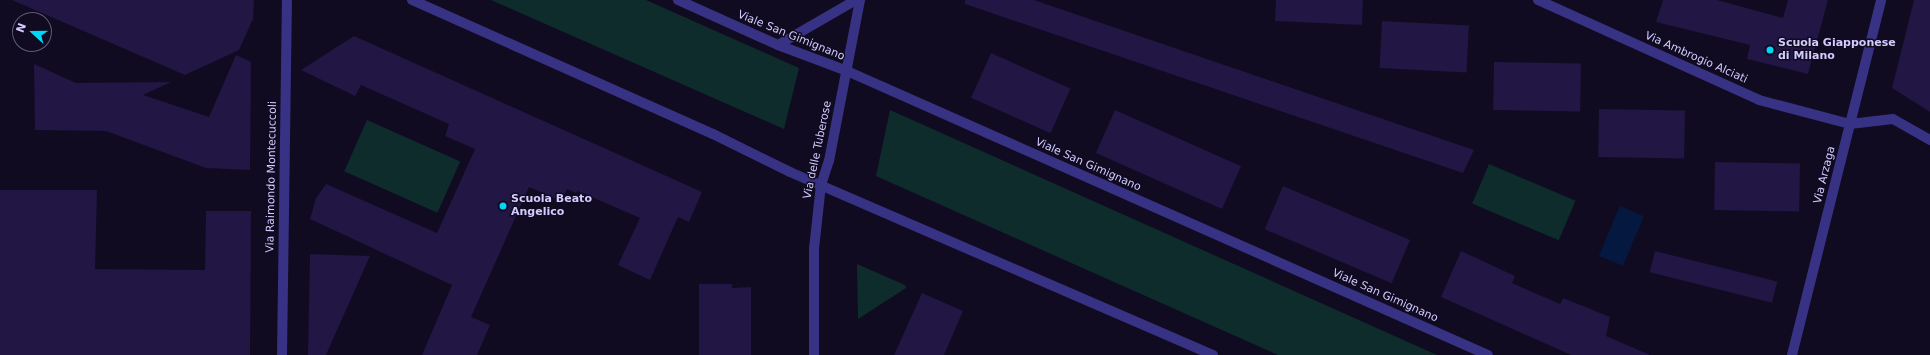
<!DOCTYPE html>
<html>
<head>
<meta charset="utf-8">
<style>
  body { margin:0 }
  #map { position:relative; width:1930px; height:355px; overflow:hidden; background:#100b21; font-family:"DejaVu Sans",sans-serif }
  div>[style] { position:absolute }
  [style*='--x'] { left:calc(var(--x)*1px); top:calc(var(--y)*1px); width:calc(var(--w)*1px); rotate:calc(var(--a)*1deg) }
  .green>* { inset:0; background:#0e2c2c; transform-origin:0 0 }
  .water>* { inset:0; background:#051940; transform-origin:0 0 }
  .building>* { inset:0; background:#211644; transform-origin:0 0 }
  .street>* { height:10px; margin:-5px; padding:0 5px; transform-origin:5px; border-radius:5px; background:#383284 }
  .dots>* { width:11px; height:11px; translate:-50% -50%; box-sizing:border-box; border:2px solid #100b21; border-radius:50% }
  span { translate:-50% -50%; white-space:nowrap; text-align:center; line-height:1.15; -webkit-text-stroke:3px #100b21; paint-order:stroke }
  .street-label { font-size:11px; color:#d3ccff }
  .poi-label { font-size:11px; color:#d3ccff; font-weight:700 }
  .left { translate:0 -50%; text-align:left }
  .north { position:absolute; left:12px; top:12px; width:40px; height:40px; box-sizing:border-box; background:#100b21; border:1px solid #5e587a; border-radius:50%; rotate:291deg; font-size:11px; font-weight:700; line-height:16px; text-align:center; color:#d3ccff }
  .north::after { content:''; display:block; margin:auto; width:14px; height:18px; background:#00d6f7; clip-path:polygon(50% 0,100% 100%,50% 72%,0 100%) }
</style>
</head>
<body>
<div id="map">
  <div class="green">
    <div style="clip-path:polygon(491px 0,646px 0,799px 68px,784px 129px)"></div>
    <div style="clip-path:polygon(890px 110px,1437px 355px,1278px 355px,876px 176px)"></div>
    <div style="left:367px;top:120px;width:102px;height:56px;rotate:24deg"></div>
    <div style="left:1489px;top:164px;width:94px;height:43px;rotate:23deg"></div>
    <div style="clip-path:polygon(857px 264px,905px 285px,906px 288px,858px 319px)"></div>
  </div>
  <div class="water">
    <div style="left:1620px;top:206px;width:26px;height:54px;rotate:23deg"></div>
  </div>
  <div class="building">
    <div style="clip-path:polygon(12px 0,254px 0,253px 19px,239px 50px,185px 75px)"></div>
    <div style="clip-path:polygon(965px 0,1034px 0,1474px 150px,1463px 173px,965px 4px)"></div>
    <div style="clip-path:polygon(1276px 0,1363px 0,1362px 25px,1275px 21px)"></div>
    <div style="clip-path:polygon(1663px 0,1717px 0,1783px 18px,1788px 0,1828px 0,1808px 74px,1747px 59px,1750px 45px,1656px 22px)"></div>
    <div style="clip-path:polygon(1914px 0,1930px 0,1930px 112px,1892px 88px)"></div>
    <div style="left:1382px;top:21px;width:87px;height:47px;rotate:3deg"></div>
    <div style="clip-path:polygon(354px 36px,702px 192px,689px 222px,678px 217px,650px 280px,618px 265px,640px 218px,578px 191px,576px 193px,567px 189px,561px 201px,529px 187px,471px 317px,490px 325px,477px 355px,422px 355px,452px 285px,310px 219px,316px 198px,326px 184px,437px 233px,475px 149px,445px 136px,449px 124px,361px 85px,355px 96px,301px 70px)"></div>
    <div style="left:991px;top:53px;width:87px;height:49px;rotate:24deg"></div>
    <div style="clip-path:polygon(236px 55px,251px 62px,250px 170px,206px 168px,106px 131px,35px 130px,34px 64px,76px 83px,171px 82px,143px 95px,209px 117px)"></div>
    <div style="left:1494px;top:62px;width:87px;height:48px;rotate:1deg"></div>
    <div style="left:1599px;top:109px;width:86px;height:48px;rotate:1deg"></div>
    <div style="left:1115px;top:110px;width:138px;height:47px;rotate:24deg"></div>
    <div style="left:1715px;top:162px;width:85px;height:48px;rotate:1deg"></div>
    <div style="left:1283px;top:186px;width:138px;height:47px;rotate:23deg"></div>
    <div style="clip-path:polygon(0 190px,97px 190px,95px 269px,205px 270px,206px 211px,251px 211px,250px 355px,0 355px)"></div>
    <div style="clip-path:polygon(1461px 251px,1515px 276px,1512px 283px,1560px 304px,1563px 298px,1610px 317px,1606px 336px,1650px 355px,1571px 355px,1441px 297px)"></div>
    <div style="left:1655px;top:251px;width:126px;height:22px;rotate:14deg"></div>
    <div style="clip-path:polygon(310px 254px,370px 256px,326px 355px,308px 355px)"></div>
    <div style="clip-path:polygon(699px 284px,732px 284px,732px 288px,751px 287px,751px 355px,699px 355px)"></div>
    <div style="clip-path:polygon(922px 293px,963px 311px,944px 355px,894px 355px)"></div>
  </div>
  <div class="street">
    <div style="--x:412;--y:0;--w:329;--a:24"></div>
    <div style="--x:713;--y:134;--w:86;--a:26.3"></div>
    <div style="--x:790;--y:172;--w:461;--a:23.4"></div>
    <div style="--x:678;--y:0;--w:110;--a:24.2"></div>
    <div style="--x:778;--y:45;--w:74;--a:20.6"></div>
    <div style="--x:847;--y:71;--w:701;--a:23.9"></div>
    <div style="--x:1538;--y:0;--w:243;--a:24.3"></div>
    <div style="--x:1759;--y:100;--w:94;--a:14.8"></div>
    <div style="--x:1850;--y:124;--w:43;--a:-6.6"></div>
    <div style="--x:1893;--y:119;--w:43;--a:29.6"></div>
    <div style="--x:778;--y:45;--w:90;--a:-30"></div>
    <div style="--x:282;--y:355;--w:355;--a:-89.2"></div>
    <div style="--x:814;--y:355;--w:106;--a:-90"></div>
    <div style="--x:814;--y:249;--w:64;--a:-83.8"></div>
    <div style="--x:821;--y:185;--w:25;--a:-72"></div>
    <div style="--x:829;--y:161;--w:164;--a:-79.1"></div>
    <div style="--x:1792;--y:355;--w:366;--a:-75.9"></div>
  </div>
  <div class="dots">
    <div style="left:1770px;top:50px;background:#00d6f7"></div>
    <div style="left:503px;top:206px;background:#00d6f7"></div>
  </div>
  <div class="street-label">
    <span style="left:791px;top:36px;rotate:22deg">Viale San Gimignano</span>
    <span style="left:1696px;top:58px;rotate:24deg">Via Ambrogio Alciati</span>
    <span style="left:818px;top:150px;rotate:-78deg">Via delle Tuberose</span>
    <span style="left:1088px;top:165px;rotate:24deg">Viale San Gimignano</span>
    <span style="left:1825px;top:175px;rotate:-76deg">Via Arzaga</span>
    <span style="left:272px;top:177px;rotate:-89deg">Via Raimondo Montecuccoli</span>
    <span style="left:1385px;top:296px;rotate:24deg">Viale San Gimignano</span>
  </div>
  <div class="poi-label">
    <span class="left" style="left:1778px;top:50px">Scuola Giapponese<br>di Milano</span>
    <span class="left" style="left:511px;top:206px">Scuola Beato<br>Angelico</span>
  </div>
  <div class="north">N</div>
</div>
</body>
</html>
